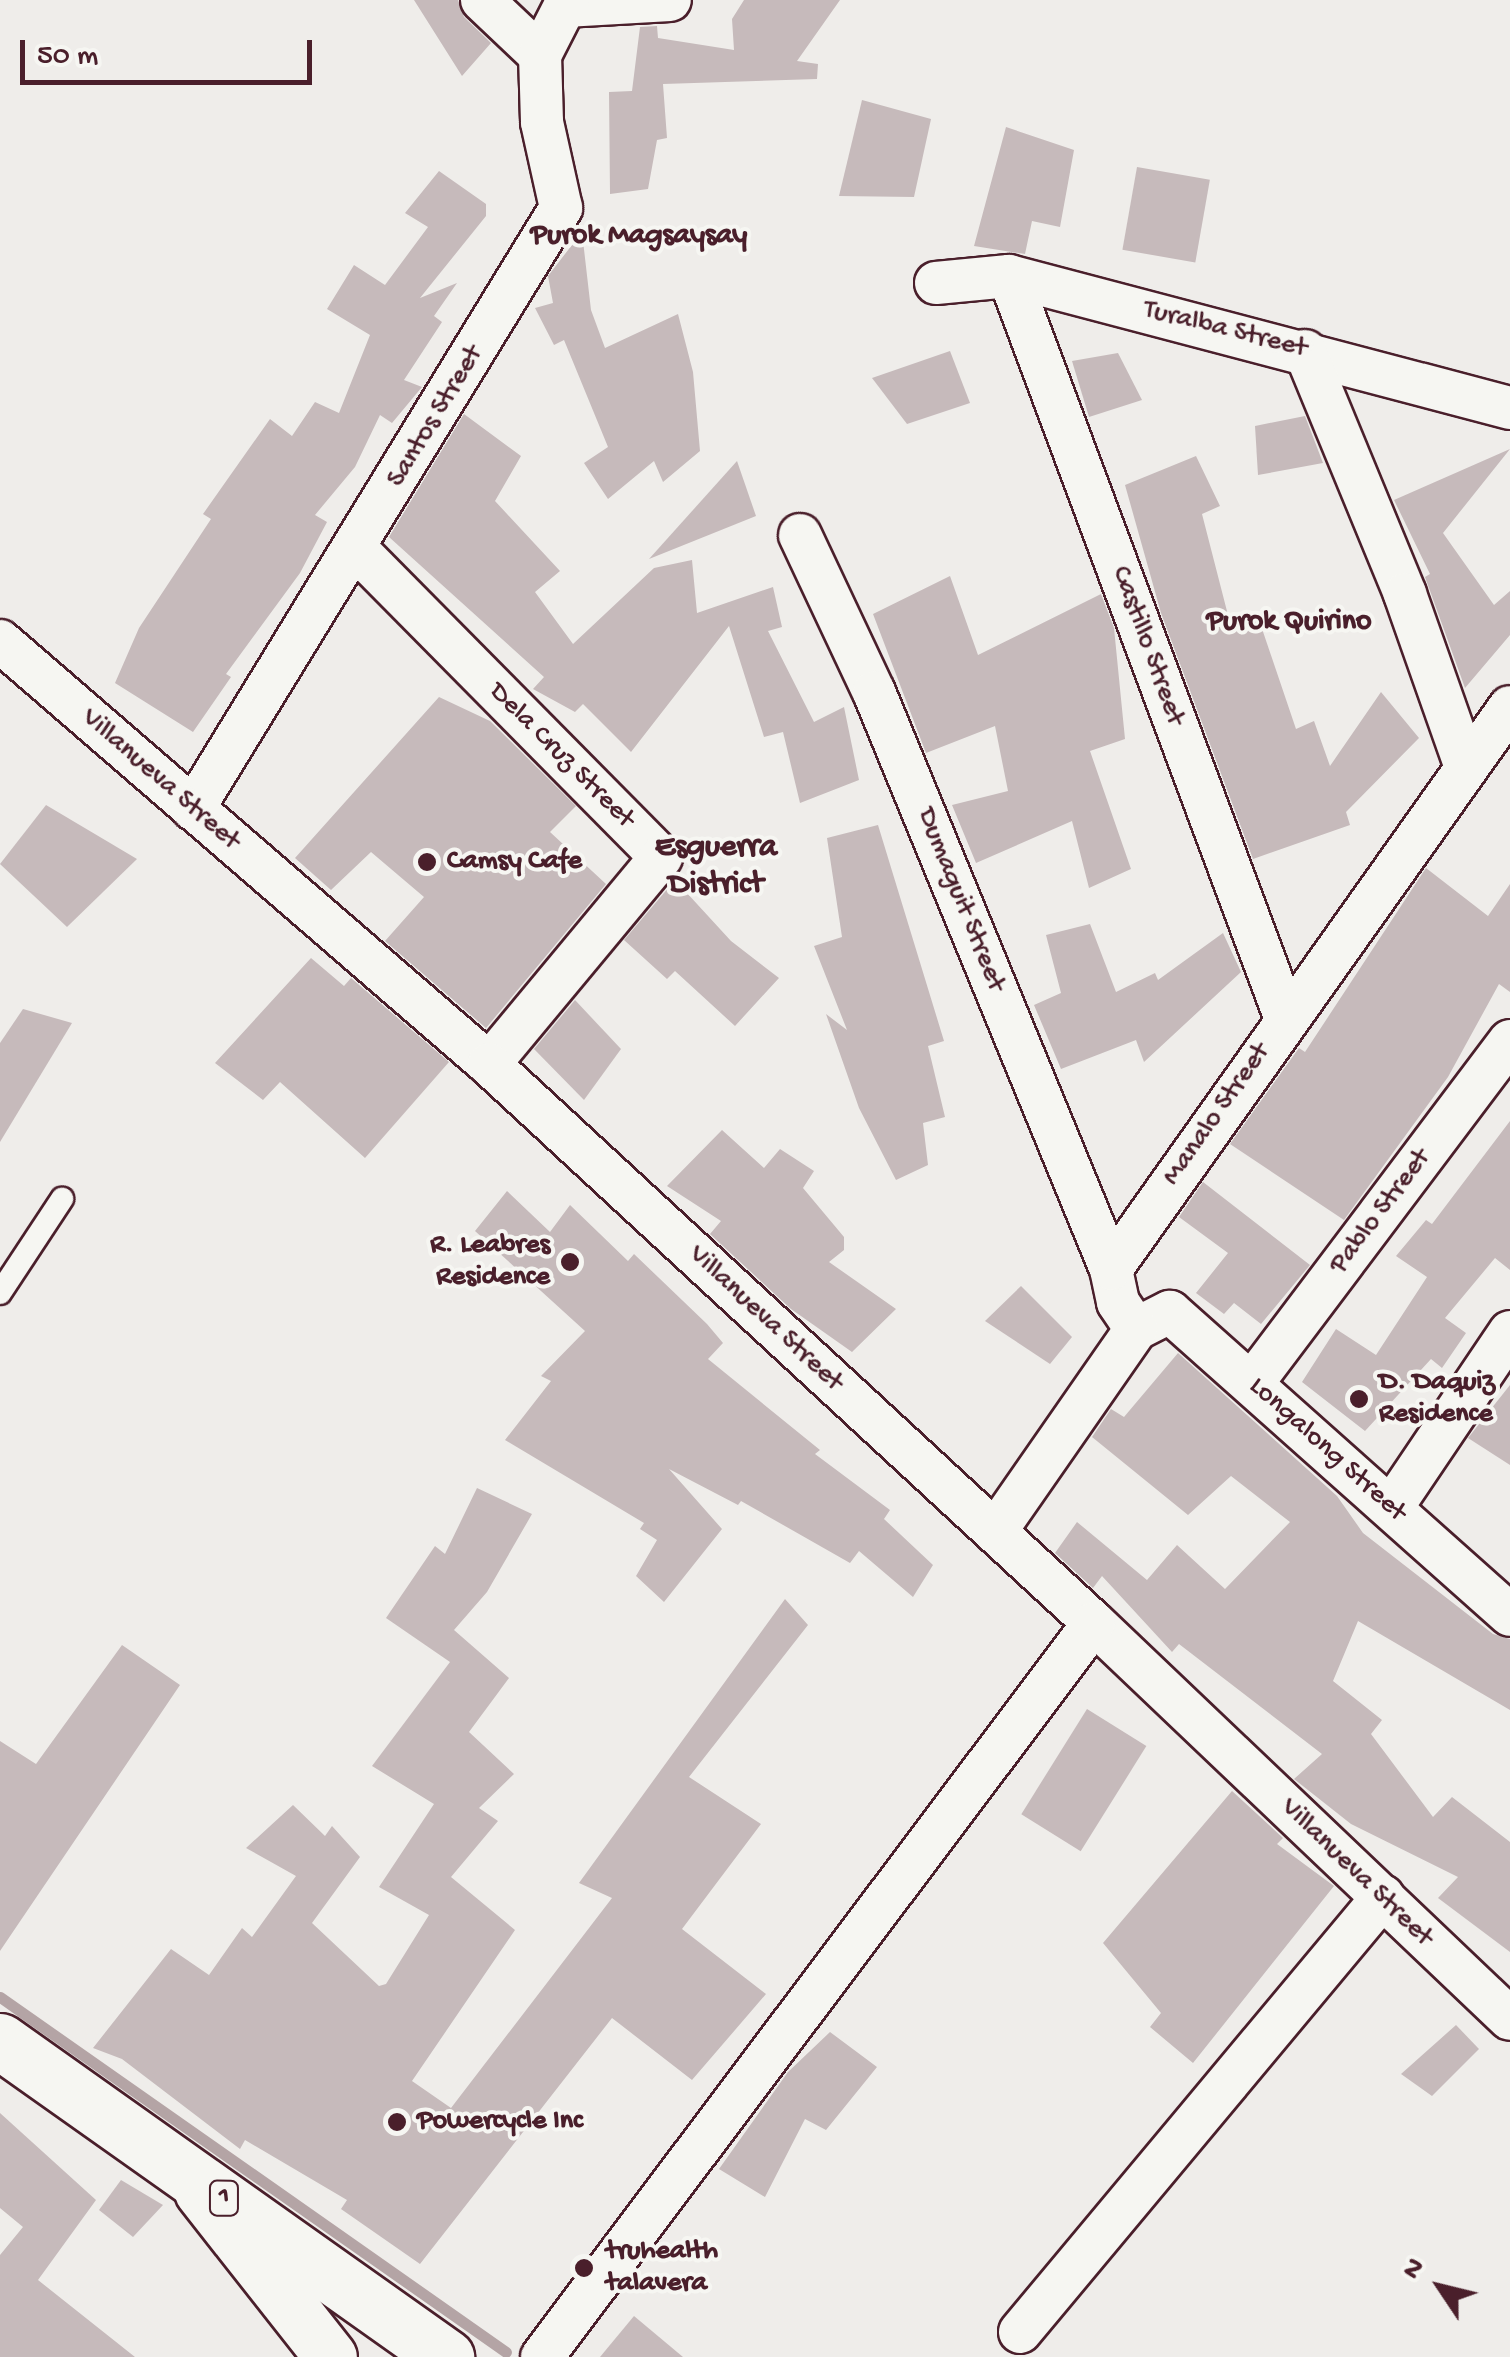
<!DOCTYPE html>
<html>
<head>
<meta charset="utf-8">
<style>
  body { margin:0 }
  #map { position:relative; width:1510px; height:2357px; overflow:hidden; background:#efedea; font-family:"Gochi Hand",sans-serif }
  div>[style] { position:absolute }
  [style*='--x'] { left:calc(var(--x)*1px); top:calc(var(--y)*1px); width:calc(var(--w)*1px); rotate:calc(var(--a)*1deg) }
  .stream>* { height:11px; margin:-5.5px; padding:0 5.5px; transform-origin:5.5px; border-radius:5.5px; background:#b4a4a5 }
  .building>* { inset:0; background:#c6babb; transform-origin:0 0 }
  .roads { filter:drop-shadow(2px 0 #4a1f2b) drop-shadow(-2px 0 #4a1f2b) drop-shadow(0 2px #4a1f2b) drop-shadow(0 -2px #4a1f2b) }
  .service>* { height:22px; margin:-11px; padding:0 11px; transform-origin:11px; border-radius:11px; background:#f6f6f2 }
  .minor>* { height:42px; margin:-21px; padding:0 21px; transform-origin:21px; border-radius:21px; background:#f6f6f2 }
  .tertiary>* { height:52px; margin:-26px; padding:0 26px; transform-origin:26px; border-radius:26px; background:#f6f6f2 }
  .primary>* { height:55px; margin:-27.5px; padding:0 27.5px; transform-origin:27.5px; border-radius:27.5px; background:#f6f6f2 }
  .dots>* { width:28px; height:28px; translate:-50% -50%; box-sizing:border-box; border:5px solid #f6f6f2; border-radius:50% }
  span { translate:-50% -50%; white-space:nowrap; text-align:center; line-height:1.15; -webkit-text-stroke:8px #f6f6f2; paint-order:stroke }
  .shield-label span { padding:2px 8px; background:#f6f6f2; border:2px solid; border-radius:8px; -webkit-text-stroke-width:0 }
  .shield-label { font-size:25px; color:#4a1f2b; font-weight:700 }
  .street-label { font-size:28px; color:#4a1f2b }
  .poi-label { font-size:28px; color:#4a1f2b; font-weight:700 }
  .left { translate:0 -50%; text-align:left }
  .right { translate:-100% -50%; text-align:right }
  .neighbourhood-label { font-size:30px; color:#4a1f2b; font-weight:700 }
  .quarter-label { font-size:32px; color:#4a1f2b; font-weight:700 }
  .north { position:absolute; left:1390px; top:2237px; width:100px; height:100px; -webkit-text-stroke:8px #f6f6f2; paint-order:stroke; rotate:305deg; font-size:28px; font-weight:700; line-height:40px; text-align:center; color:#4a1f2b }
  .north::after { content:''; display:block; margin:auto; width:35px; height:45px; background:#4a1f2b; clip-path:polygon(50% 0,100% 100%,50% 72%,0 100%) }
  .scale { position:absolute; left:20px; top:40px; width:292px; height:45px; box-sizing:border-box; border:5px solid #4a1f2b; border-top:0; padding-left:12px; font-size:30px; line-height:35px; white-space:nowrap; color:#4a1f2b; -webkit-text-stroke:8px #f6f6f2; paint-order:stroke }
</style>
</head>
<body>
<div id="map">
  <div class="stream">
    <div style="--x:0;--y:1997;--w:618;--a:35.05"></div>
  </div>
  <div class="building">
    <div style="clip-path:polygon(414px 0,458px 0,464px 17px,491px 43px,462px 76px)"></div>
    <div style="clip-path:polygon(744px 0,840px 0,797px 61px,818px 64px,817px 79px,663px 84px,667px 138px,657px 140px,648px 189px,610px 194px,609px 92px,632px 91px,640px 27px,657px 26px,658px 38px,734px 50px,732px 19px)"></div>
    <div style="clip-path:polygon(862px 100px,931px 119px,914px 197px,839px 196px)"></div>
    <div style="clip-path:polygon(1006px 127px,1074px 150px,1060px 227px,1032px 221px,1025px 254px,974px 246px)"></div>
    <div style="left:1137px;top:167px;width:74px;height:84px;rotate:10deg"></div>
    <div style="clip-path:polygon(439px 171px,486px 204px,486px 216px,420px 298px,457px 283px,434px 316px,442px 322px,404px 380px,422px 387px,392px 423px,380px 415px,355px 467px,315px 515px,327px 522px,300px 573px,226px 674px,231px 677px,193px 732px,115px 683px,139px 628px,211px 519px,203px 514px,270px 419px,292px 436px,315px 402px,339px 413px,370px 335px,327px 309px,354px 265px,385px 285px,428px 227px,405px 213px)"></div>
    <div style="clip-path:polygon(582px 232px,591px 310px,605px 348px,678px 314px,693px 372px,700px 451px,663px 482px,654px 461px,608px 499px,584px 463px,608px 447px,564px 340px,554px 345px,535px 308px,553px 303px,548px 276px)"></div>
    <div style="clip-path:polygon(950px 351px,970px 403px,907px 424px,872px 378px)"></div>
    <div style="clip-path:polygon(1118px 353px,1142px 400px,1089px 417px,1072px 361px)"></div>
    <div style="clip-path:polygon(464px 414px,521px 456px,495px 501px,560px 571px,535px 592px,573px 644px,654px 568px,692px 560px,697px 613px,773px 587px,782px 627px,768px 631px,814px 722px,844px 707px,859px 780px,800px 803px,783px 732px,764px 737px,729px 626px,631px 752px,583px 704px,575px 712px,533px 689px,544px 677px,389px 537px)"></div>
    <div style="clip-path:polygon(1305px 416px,1323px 463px,1258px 475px,1255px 426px)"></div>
    <div style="clip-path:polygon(1510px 449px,1443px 533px,1494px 605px,1510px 591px,1510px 635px,1465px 688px,1425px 577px,1430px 574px,1394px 500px)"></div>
    <div style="clip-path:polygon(1196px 456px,1220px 506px,1202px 514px,1229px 619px,1256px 611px,1296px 729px,1314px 721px,1330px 766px,1381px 692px,1419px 738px,1346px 812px,1350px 825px,1253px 859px,1161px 613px,1125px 485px)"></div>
    <div style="clip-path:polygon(737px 461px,756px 516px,649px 559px)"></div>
    <div style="clip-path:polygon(950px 576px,978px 655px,1101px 594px,1114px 628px,1125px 739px,1090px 751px,1131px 869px,1089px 888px,1072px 821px,976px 863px,952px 805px,1008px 791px,995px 726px,926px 753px,873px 614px)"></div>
    <div style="clip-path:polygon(439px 697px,490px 721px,576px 806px,550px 832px,606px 884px,486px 1028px,385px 941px,424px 897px,371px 852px,331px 890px,295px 858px)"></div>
    <div style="clip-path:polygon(46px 805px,137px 859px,67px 927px,0 864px)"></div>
    <div style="clip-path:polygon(878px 825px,944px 1041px,928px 1046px,945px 1117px,923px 1123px,928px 1165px,896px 1180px,859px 1108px,826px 1014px,847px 1030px,814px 946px,842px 937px,827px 838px)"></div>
    <div style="clip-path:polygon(1426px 868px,1488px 916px,1510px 884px,1510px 992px,1499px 984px,1448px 1077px,1344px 1220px,1230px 1144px,1299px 1048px,1305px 1052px)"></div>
    <div style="clip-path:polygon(675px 880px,731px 941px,779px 978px,735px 1026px,675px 971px,667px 979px,624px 940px)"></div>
    <div style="clip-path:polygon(1090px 924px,1116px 992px,1155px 973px,1158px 980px,1223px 933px,1241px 972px,1144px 1062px,1136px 1040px,1061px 1069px,1034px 1005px,1061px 993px,1046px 935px)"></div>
    <div style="clip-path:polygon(311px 958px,344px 986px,351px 978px,449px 1062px,365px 1158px,280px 1082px,263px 1100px,215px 1063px)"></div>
    <div style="clip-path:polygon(575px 1000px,621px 1049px,584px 1100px,534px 1049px)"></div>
    <div style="clip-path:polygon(23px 1009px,72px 1023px,0 1142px,0 1043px)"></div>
    <div style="clip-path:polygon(1510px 1121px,1510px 1270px,1495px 1258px,1445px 1318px,1466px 1333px,1442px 1368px,1431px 1359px,1365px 1431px,1302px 1382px,1336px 1329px,1376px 1355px,1427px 1277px,1396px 1256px,1426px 1220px,1432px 1224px)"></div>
    <div style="clip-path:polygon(722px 1130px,764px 1168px,780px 1149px,814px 1171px,803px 1188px,844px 1237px,844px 1250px,829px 1262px,896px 1309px,852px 1352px,791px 1309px,710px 1234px,721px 1221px,667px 1186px)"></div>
    <div style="clip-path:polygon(1203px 1182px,1310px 1265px,1261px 1324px,1234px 1303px,1224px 1314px,1196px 1293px,1228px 1253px,1179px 1217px)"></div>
    <div style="clip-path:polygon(507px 1191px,550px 1232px,570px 1205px,628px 1261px,634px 1254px,707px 1324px,723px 1343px,708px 1359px,820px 1450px,815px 1454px,890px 1510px,884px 1519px,933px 1565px,913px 1597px,859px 1551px,850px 1563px,741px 1501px,738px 1505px,669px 1469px,722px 1529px,664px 1602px,636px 1576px,657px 1540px,640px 1529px,644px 1523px,505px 1440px,551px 1381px,541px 1376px,585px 1331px,475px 1231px)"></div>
    <div style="clip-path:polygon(1021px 1286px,1072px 1337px,1050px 1364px,985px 1321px)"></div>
    <div style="clip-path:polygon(1178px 1353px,1337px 1496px,1363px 1533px,1493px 1634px,1510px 1639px,1510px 1710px,1358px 1621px,1333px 1681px,1382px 1720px,1371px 1734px,1433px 1817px,1452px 1797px,1510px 1842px,1510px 1952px,1438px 1898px,1458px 1877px,1351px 1824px,1294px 1779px,1322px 1754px,1179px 1644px,1172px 1652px,1102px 1576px,1093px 1588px,1055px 1553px,1077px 1522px,1147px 1580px,1177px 1545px,1225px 1589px,1290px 1522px,1231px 1476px,1188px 1515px,1092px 1437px,1111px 1409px,1124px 1417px)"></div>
    <div style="clip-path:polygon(1510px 1385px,1510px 1465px,1468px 1438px)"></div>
    <div style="clip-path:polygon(477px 1488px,532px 1514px,487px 1592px,454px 1630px,509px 1678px,469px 1732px,514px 1774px,479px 1808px,498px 1821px,451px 1877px,515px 1930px,412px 2081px,451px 2108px,612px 1898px,579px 1883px,785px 1599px,808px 1625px,689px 1777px,761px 1824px,682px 1929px,766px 1994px,692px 2080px,612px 2018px,420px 2264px,341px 2209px,347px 2200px,245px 2140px,240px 2149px,122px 2059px,93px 2048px,171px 1949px,209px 1975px,242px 1928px,252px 1937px,296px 1876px,246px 1848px,293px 1805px,325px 1836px,332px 1826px,360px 1857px,312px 1923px,379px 1986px,386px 1984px,429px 1915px,379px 1887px,434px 1804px,372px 1766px,450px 1662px,386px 1618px,435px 1546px,445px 1554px)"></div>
    <div style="clip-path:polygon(122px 1645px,180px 1685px,0 1951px,0 1741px,36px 1764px)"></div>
    <div style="left:1087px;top:1709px;width:70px;height:124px;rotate:32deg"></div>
    <div style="clip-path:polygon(1232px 1791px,1283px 1838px,1277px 1844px,1334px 1886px,1193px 2063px,1150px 2027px,1161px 2013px,1103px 1943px)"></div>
    <div style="clip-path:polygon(1456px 2025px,1479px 2049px,1432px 2096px,1401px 2074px)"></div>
    <div style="clip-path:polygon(830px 2032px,877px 2067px,826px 2130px,805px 2119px,765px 2197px,719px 2169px,788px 2072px)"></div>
    <div style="clip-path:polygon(0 2113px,96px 2200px,38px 2280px,135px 2357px,0 2357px,0 2255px,23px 2227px,0 2208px)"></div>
    <div style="clip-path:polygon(121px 2180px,163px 2205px,133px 2237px,99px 2210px)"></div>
    <div style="clip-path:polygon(634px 2316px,683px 2357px,600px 2357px)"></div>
  </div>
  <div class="roads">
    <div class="service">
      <div style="--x:0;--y:1293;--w:113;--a:-56.6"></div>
    </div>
    <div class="minor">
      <div style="--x:482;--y:0;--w:80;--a:43.5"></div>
      <div style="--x:565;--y:6;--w:105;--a:-3.3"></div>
      <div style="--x:1009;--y:276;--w:790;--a:69.55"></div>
      <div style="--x:936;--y:283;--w:73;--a:-5.5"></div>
      <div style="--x:1009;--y:276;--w:518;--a:14.76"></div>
      <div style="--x:1305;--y:351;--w:263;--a:67.6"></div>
      <div style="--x:1405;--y:594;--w:183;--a:70.6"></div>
      <div style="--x:800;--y:535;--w:174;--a:64.8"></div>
      <div style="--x:874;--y:692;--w:624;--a:67.67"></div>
      <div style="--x:357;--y:550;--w:432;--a:45.3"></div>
      <div style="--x:661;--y:857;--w:269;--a:129.7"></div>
      <div style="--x:0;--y:641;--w:647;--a:40.86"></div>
      <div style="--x:489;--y:1064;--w:824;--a:42.74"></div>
      <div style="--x:1094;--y:1623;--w:574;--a:43.59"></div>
      <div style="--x:193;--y:809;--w:705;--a:-58.52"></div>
      <div style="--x:561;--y:208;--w:88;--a:-102.5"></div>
      <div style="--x:542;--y:122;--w:67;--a:-91.7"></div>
      <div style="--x:540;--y:55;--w:62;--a:-63"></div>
      <div style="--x:1136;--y:1329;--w:38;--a:-27"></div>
      <div style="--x:1170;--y:1312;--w:455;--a:41.7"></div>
      <div style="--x:1253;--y:1382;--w:427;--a:-53"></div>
      <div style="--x:1392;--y:1507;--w:211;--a:-56"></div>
      <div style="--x:995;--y:1532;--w:247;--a:-55.2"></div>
      <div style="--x:1136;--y:1329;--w:32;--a:-124"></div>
      <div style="--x:1118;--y:1302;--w:34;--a:-102"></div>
      <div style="--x:1111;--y:1269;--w:689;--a:-54.63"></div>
      <div style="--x:1020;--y:2332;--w:567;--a:-50.16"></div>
      <div style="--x:542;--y:2357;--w:918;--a:-53.06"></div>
    </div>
    <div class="tertiary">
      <div style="--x:201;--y:2192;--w:210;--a:51.8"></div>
    </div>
    <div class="primary">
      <div style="--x:0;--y:2041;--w:547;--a:35.32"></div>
    </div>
  </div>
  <div class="dots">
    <div style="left:427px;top:862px;background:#4a1f2b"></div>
    <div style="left:570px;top:1262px;background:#4a1f2b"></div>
    <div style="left:1359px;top:1399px;background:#4a1f2b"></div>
    <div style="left:397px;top:2122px;background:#4a1f2b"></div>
    <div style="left:584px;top:2268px;background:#4a1f2b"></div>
  </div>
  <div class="shield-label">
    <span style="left:224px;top:2198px">1</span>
  </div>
  <div class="street-label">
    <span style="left:1225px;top:330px;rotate:14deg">Turalba Street</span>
    <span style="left:436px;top:417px;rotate:-59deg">Santos Street</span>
    <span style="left:1147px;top:646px;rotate:70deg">Castillo Street</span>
    <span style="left:561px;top:756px;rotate:45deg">Dela Cruz Street</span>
    <span style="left:160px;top:780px;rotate:41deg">Villanueva Street</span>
    <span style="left:960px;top:900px;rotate:68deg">Dumaguit Street</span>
    <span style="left:1217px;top:1115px;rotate:-55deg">Manalo Street</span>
    <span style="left:1381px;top:1212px;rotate:-53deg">Pablo Street</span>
    <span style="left:765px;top:1319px;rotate:43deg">Villanueva Street</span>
    <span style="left:1327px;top:1450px;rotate:42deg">Longalong Street</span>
    <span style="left:1356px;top:1873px;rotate:44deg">Villanueva Street</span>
  </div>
  <div class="poi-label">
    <span class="left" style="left:447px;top:862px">Camsy Cafe</span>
    <span class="right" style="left:550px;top:1262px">R. Leabres<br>Residence</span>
    <span class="left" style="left:1379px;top:1399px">D. Daquiz<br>Residence</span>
    <span class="left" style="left:417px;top:2122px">Powercycle Inc</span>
    <span class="left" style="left:606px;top:2268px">truhealth<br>talavera</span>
  </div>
  <div class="neighbourhood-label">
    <span style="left:639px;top:237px">Purok Magsaysay</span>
    <span style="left:1289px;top:623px">Purok Quirino</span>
  </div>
  <div class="quarter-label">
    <span style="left:716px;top:867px">Esguerra<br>District</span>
  </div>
  <div class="north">N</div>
  <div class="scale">50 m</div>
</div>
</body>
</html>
